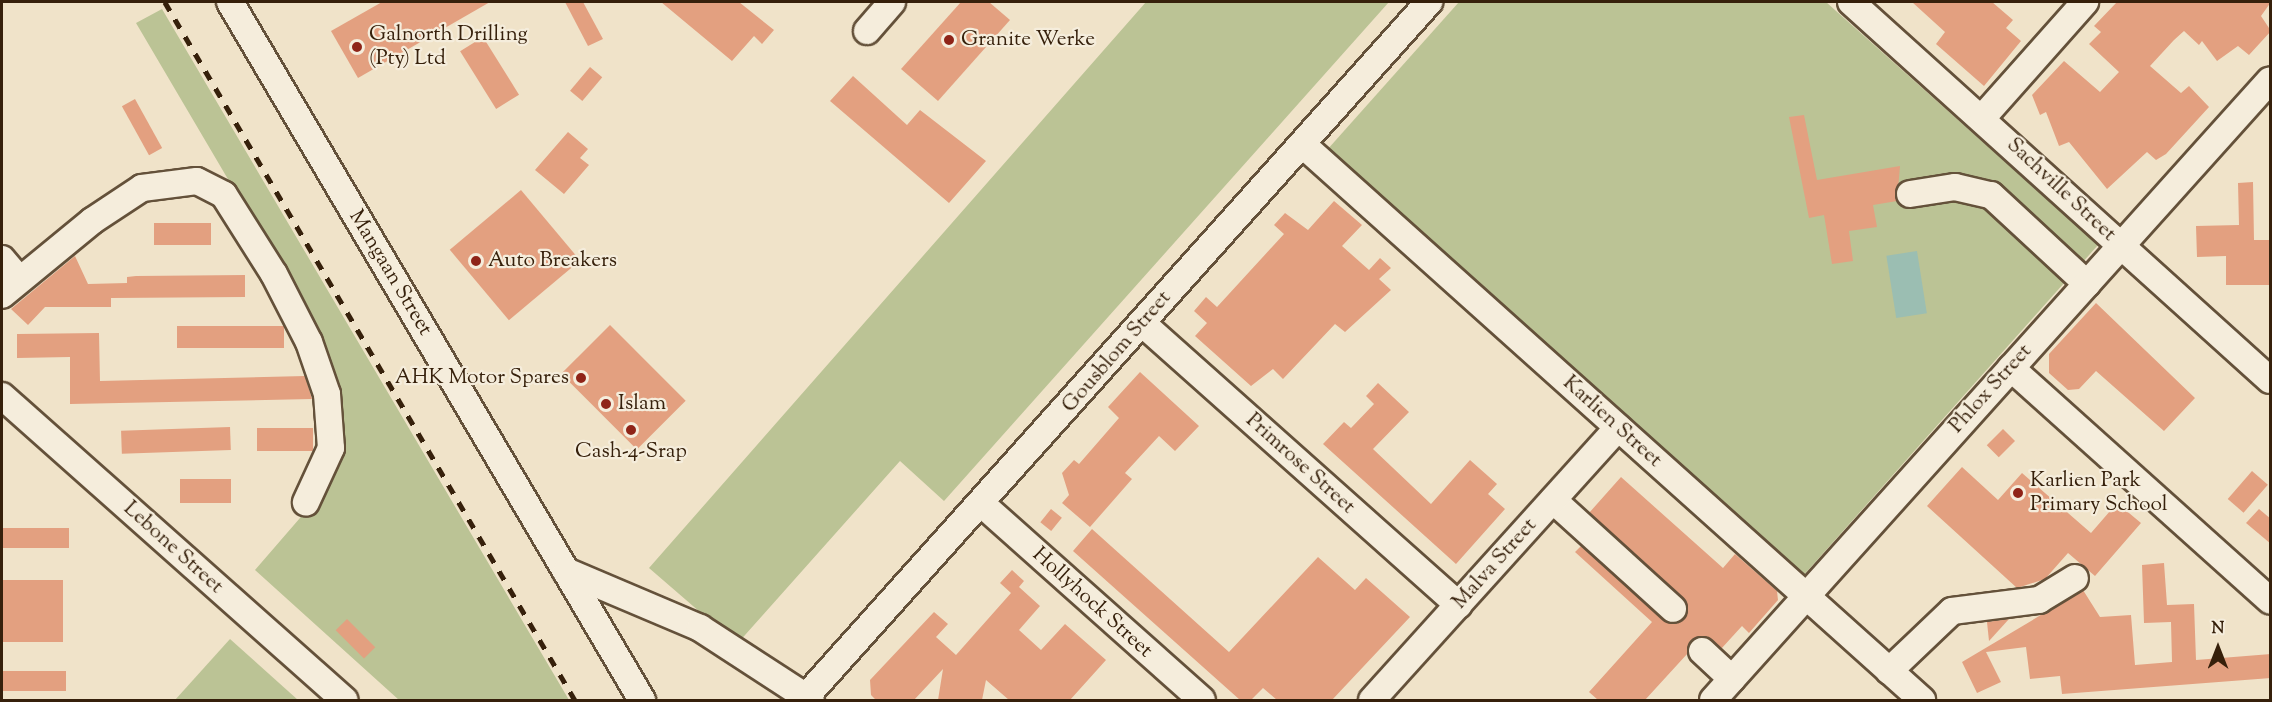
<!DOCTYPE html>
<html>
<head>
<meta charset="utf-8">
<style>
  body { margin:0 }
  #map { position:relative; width:2272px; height:702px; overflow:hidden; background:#f0e3c9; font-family:"Sorts Mill Goudy",serif }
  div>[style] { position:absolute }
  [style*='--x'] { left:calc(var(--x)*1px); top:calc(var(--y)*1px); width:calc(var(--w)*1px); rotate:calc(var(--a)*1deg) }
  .green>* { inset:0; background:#bbc395 }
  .water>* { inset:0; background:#9bbeb2; transform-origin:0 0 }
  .building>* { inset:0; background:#e3a080; transform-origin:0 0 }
  .roads { filter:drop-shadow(2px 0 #64513a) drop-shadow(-2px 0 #64513a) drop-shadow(0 2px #64513a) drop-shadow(0 -2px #64513a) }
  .minor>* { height:26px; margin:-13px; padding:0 13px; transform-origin:13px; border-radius:13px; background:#f5eddc }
  .rail>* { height:4.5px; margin-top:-2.25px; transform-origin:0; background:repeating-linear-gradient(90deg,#36200b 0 10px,transparent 0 20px) }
  .dots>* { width:16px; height:16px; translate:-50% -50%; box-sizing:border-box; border:3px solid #f5eddc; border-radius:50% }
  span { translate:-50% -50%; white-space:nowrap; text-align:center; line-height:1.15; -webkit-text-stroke:4.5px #f5eddc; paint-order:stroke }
  .poi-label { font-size:21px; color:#36200b }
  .left { translate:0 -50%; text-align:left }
  .right { translate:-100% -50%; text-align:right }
  .street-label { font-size:21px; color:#36200b }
  .frame { position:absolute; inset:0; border:3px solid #36200b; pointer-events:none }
  .north { position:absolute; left:2188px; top:618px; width:60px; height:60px; -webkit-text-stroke:4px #f5eddc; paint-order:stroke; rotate:0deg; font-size:16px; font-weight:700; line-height:24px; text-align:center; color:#36200b }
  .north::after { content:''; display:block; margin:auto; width:21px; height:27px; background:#36200b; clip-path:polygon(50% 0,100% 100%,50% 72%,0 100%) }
</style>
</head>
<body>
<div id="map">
  <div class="green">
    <div style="clip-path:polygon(1146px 2px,1389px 2px,944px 501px,900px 461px,737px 644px,649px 568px)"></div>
    <div style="clip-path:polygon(1459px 2px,1826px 2px,2098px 245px,1802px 577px,1327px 150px)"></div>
    <div style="clip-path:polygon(162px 9px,569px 700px,399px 700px,255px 570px,319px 496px,337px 459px,342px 417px,315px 327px,136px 23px)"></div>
    <div style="clip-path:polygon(230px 639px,298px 700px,175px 700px)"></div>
  </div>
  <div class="water">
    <div style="left:1917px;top:251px;width:63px;height:31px;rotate:81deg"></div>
  </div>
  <div class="building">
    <div style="clip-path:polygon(382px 2px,490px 2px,358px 78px,331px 31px)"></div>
    <div style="clip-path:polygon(565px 2px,583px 2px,603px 39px,588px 46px)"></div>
    <div style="clip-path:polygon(661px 2px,739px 2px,774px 30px,762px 44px,754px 36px,732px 61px)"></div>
    <div style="clip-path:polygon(961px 2px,989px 2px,1010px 20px,938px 101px,901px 69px)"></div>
    <div style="clip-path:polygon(1912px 2px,1992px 2px,2013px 20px,2006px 28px,2021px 41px,1984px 86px,1936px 44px,1945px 32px)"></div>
    <div style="clip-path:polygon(2117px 2px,2271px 2px,2261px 16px,2271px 31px,2249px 55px,2238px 46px,2217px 61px,2202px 41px,2199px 45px,2184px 31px,2174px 40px,2150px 66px,2181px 93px,2189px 86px,2209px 107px,2166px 154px,2156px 160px,2147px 152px,2107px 189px,2069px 142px,2059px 146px,2046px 112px,2040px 115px,2032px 95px,2064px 61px,2100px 92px,2119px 72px,2089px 44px,2101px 32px,2094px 26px)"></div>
    <div style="left:483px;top:37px;width:68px;height:27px;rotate:58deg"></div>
    <div style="left:590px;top:67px;width:16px;height:31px;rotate:40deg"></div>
    <div style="clip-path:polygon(853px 76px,907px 125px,920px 110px,986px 161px,949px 203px,830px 101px)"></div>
    <div style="left:135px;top:99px;width:56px;height:15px;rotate:61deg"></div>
    <div style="clip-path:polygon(1804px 115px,1817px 180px,1900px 166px,1897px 201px,1873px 205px,1877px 227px,1849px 231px,1853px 261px,1832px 264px,1824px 215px,1809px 218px,1789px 117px)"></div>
    <div style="clip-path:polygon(568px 132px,588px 149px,580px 158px,589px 165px,564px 194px,535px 170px)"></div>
    <div style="clip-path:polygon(2253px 182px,2254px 240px,2271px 240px,2271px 285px,2226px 285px,2226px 256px,2197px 257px,2196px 226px,2239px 225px,2238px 183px)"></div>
    <div style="left:521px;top:190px;width:92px;height:93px;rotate:50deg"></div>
    <div style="clip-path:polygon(1334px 201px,1362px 225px,1342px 246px,1369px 270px,1380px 258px,1391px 268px,1379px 279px,1391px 290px,1345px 332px,1335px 324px,1283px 379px,1273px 369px,1251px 386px,1195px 336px,1207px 323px,1194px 311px,1206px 297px,1217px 307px,1250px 271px,1284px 234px,1274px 225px,1285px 213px,1308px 230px)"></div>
    <div style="left:211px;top:223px;width:22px;height:57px;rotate:90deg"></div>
    <div style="clip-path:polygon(75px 256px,88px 284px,127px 283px,127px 277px,136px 276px,245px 275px,245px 297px,111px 298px,111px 307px,45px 307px,28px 325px,11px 309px)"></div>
    <div style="clip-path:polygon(2096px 303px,2195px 398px,2164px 431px,2096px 371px,2079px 389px,2068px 390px,2049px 373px,2049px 354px)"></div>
    <div style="left:610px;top:325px;width:107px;height:69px;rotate:45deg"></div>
    <div style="left:177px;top:326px;width:107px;height:22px"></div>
    <div style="clip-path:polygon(99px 333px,100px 381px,305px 376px,312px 399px,70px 404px,70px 357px,17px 358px,17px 334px)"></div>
    <div style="clip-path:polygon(1140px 372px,1199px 426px,1175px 451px,1159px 436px,1125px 473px,1132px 479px,1090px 527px,1062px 503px,1069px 495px,1062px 473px,1074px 460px,1079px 464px,1119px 418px,1108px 407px)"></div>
    <div style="clip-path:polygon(1378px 383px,1409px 412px,1373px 449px,1431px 504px,1470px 460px,1497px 484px,1488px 494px,1505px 509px,1456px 564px,1323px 444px,1344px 422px,1351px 428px,1374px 404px,1366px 396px)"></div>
    <div style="left:230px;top:427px;width:23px;height:109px;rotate:88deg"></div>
    <div style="left:257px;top:428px;width:56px;height:23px"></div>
    <div style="left:2003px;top:429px;width:17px;height:23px;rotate:45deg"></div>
    <div style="clip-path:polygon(1962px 467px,1998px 500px,2022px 473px,2091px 533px,2117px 503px,2141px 523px,2095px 576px,2068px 553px,2045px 579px,2017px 588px,1927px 506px)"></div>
    <div style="left:2252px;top:471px;width:21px;height:37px;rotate:41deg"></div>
    <div style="clip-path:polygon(1621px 477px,1723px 568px,1735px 554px,1777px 591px,1778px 600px,1749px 633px,1742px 626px,1721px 649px,1706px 637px,1691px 640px,1688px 653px,1645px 700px,1598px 700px,1589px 692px,1652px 622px,1575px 552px,1581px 546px,1663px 620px,1678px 623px,1688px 612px,1683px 598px,1589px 513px)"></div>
    <div style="left:180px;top:479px;width:51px;height:24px"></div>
    <div style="left:1051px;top:509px;width:14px;height:17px;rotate:39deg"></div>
    <div style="clip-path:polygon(2259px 509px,2271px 519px,2271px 544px,2246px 523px)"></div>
    <div style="left:2px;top:528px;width:67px;height:20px"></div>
    <div style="clip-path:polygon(1092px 529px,1229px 652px,1318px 557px,1355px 590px,1366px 578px,1410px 617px,1332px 700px,1277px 700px,1263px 688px,1251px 700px,1240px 700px,1073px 551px)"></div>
    <div style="clip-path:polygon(2164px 563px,2167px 605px,2194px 604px,2196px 660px,2271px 654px,2271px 678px,2062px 694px,2060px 676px,2030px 679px,2026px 647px,1986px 652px,2001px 682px,1977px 693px,1962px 662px,2083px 590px,2100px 617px,2131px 615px,2135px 665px,2172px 662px,2171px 622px,2144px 623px,2142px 565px)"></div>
    <div style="clip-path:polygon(1012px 570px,1024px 581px,1019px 587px,1040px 606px,1019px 630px,1041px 650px,1065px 624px,1106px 660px,1070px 700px,1009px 700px,986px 680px,982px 700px,938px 700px,943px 669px,914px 700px,876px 700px,871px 695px,870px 680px,934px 612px,948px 624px,936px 637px,956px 655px,1011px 593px,1000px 583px)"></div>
    <div style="left:2px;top:580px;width:61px;height:62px"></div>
    <div style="left:347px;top:619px;width:40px;height:16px;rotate:45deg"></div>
    <div style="clip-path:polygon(2009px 619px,1989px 641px,1987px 622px)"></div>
    <div style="left:66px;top:671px;width:20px;height:64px;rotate:90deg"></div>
  </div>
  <div class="roads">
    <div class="minor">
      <div style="--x:230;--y:2;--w:811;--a:59.45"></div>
      <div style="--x:1851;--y:2;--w:564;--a:42.06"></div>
      <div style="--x:867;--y:31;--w:38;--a:-49"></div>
      <div style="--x:1983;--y:117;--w:154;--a:-48.4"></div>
      <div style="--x:1302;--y:144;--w:833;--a:41.88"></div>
      <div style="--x:1910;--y:194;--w:46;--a:-8.8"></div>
      <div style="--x:1955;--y:187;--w:37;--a:13"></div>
      <div style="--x:1991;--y:195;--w:131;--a:42.8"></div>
      <div style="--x:2;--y:259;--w:26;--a:50"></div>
      <div style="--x:2;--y:295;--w:117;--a:-39.4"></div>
      <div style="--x:92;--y:221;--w:60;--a:-33.4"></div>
      <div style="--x:142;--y:188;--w:55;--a:-7.3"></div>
      <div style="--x:197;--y:181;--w:30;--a:27"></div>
      <div style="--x:224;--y:195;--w:93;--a:57.7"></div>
      <div style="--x:274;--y:274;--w:76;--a:62.8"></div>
      <div style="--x:309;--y:342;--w:55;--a:70.9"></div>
      <div style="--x:327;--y:394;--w:54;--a:85.8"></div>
      <div style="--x:331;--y:448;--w:60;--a:114.8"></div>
      <div style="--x:1142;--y:323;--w:424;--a:41.7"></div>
      <div style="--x:2011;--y:368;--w:348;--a:41.9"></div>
      <div style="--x:2;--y:396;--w:458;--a:41.6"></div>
      <div style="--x:1553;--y:500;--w:162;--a:42.2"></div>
      <div style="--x:983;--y:505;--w:293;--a:41.7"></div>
      <div style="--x:566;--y:571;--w:146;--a:23"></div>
      <div style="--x:700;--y:628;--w:132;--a:33"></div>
      <div style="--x:1702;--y:651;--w:41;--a:43"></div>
      <div style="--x:1889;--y:671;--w:87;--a:-43.6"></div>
      <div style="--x:1952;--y:611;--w:88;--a:-7.2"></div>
      <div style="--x:2039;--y:600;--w:42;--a:-31.4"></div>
      <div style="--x:803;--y:700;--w:938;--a:-48.11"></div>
      <div style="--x:1372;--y:700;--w:367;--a:-47.9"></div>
      <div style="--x:1713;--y:700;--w:833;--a:-48.06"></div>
    </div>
  </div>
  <div class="rail">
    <div style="--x:165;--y:2;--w:810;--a:59.57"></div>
  </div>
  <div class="dots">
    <div style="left:949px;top:40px;background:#8f2418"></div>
    <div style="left:357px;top:47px;background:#8f2418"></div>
    <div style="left:476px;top:261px;background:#8f2418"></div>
    <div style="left:581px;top:378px;background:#8f2418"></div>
    <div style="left:606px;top:404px;background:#8f2418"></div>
    <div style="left:631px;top:430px;background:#8f2418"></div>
    <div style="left:2018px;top:493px;background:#8f2418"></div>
  </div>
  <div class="poi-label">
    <span class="left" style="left:369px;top:47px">Galnorth Drilling<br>(Pty) Ltd</span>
    <span class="left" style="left:961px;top:40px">Granite Werke</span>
    <span class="left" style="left:488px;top:261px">Auto Breakers</span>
    <span class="right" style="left:569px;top:378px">AHK Motor Spares</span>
    <span class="left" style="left:618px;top:404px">Islam</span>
    <span style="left:631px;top:452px">Cash-4-Srap</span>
    <span class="left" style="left:2030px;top:493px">Karlien Park<br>Primary School</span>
  </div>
  <div class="street-label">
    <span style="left:2061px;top:190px;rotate:43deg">Sachville Street</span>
    <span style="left:390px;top:273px;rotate:59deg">Mangaan Street</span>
    <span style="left:1117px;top:352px;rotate:-49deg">Gousblom Street</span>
    <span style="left:1991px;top:389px;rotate:-48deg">Phlox Street</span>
    <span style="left:1612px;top:422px;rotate:42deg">Karlien Street</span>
    <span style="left:1300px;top:464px;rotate:42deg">Primrose Street</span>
    <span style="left:173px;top:548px;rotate:42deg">Lebone Street</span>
    <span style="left:1495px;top:564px;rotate:-48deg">Malva Street</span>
    <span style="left:1092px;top:603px;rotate:42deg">Hollyhock Street</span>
  </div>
  <div class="frame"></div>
  <div class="north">N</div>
</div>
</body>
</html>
